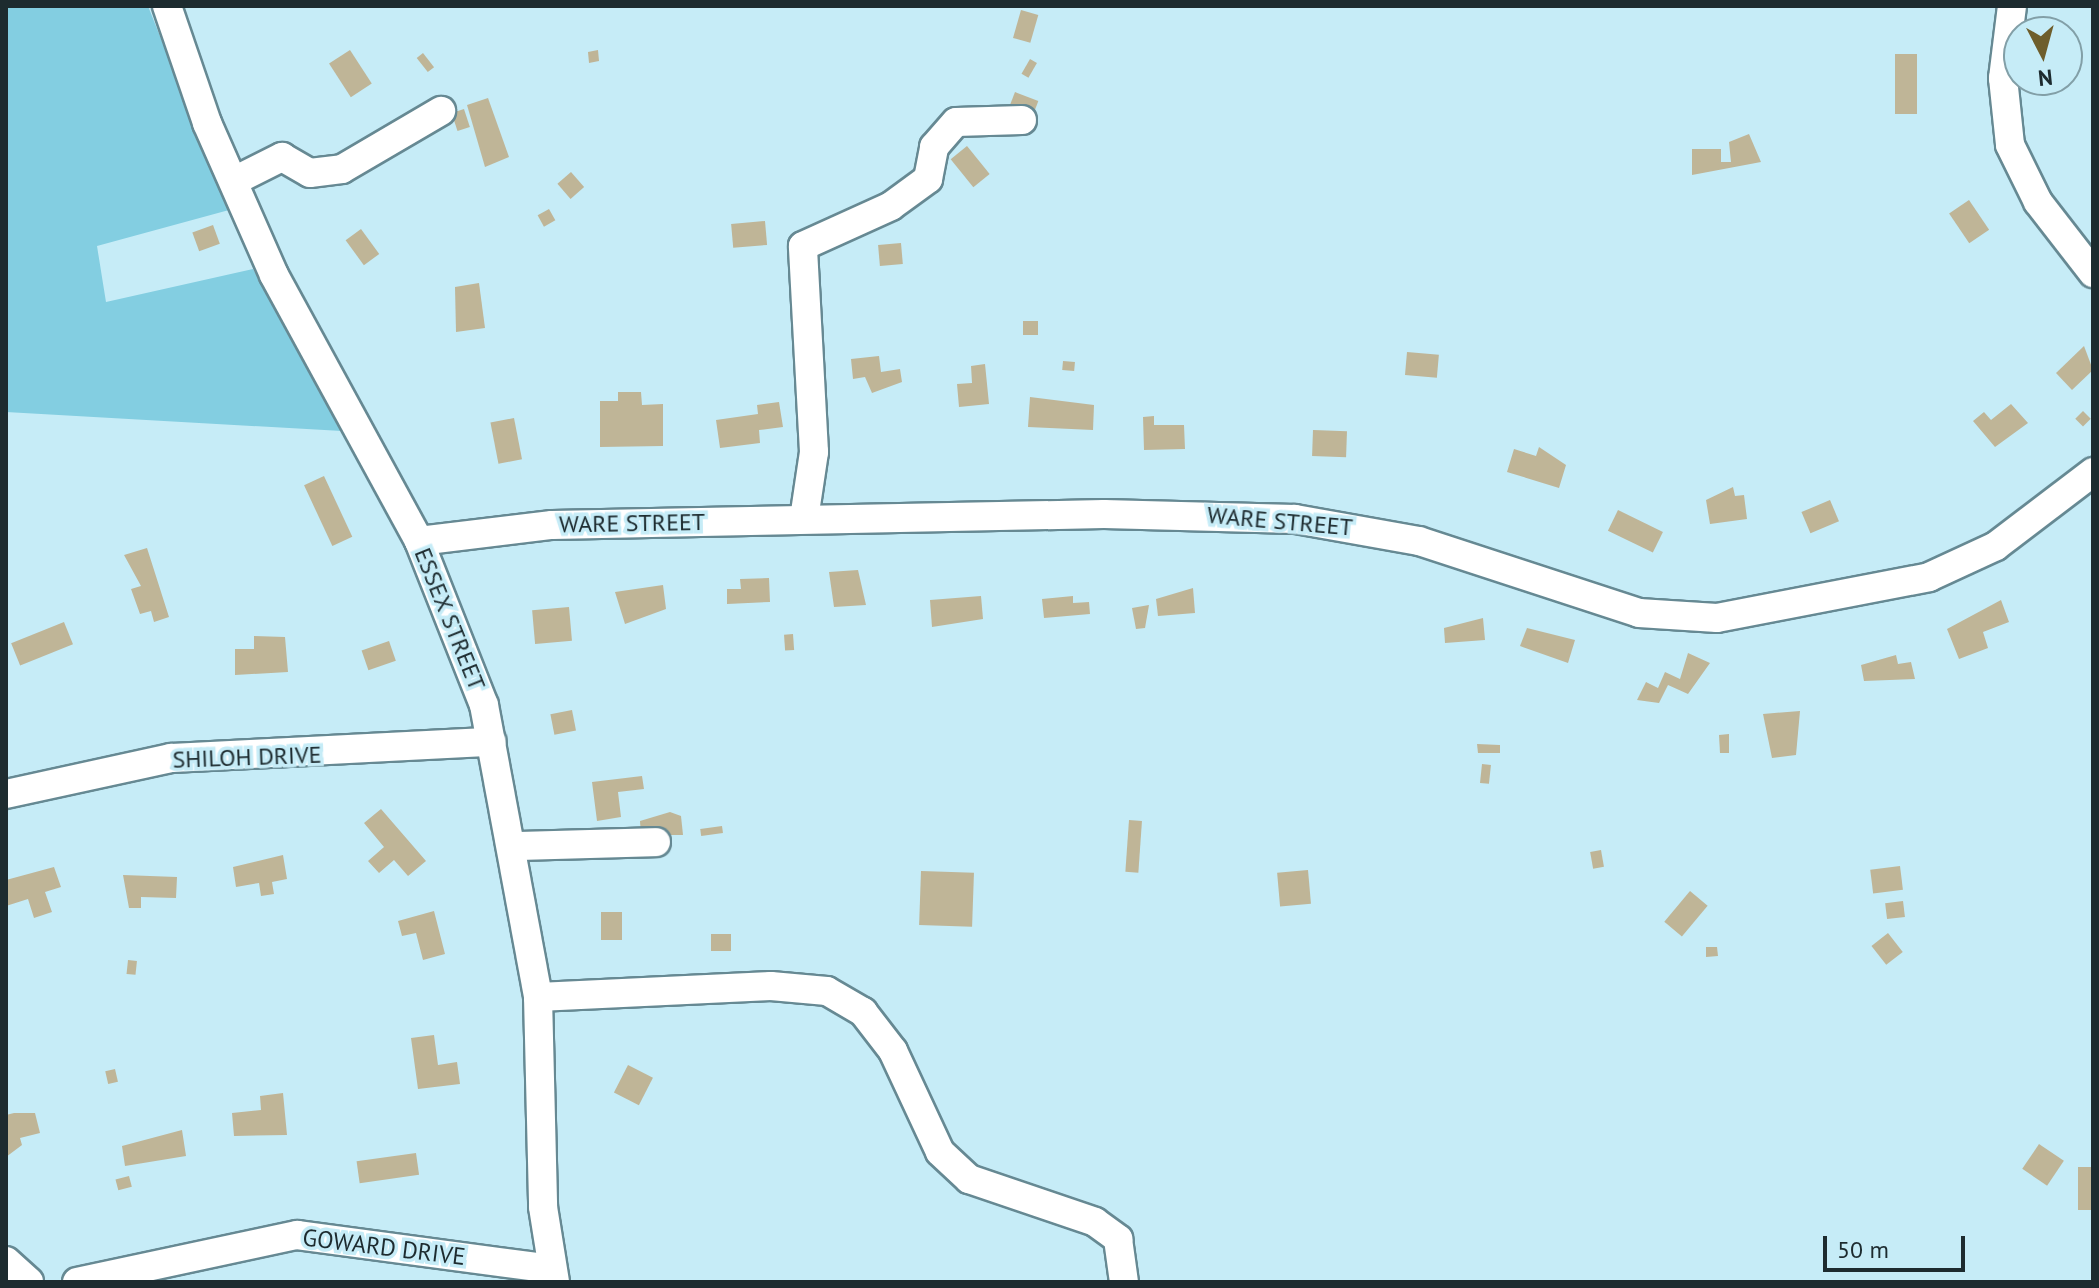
<!DOCTYPE html>
<html>
<head>
<meta charset="utf-8">
<style>
  body { margin:0 }
  #map { position:relative; width:2099px; height:1288px; overflow:hidden; background:#c6ecf7; font-family:"PT Sans",sans-serif }
  div>[style] { position:absolute }
  [style*='--x'] { left:calc(var(--x)*1px); top:calc(var(--y)*1px); width:calc(var(--w)*1px); rotate:calc(var(--a)*1deg) }
  .green>* { inset:0; background:#83cee1 }
  .building>* { inset:0; background:#bfb597; transform-origin:0 0 }
  .roads { filter:drop-shadow(2px 0 #668993) drop-shadow(-2px 0 #668993) drop-shadow(0 2px #668993) drop-shadow(0 -2px #668993) }
  .minor>* { height:28px; margin:-14px; padding:0 14px; transform-origin:14px; border-radius:14px; background:#fff }
  span { translate:-50% -50%; white-space:nowrap; text-align:center; line-height:1.15; -webkit-text-stroke:7px #c6ecf7; paint-order:stroke }
  .street-label { font-size:24px; color:#1d2b2f }
  .frame { position:absolute; inset:0; border:8px solid #1d2b2f; pointer-events:none }
  .north { position:absolute; left:2003px; top:16px; width:80px; height:80px; box-sizing:border-box; background:#c6ecf7; border:2px solid #829fa7; border-radius:50%; rotate:174deg; font-size:22px; font-weight:700; line-height:32px; text-align:center; color:#1d2b2f }
  .north::after { content:''; display:block; margin:auto; width:28px; height:36px; background:#6e5e2c; clip-path:polygon(50% 0,100% 100%,50% 72%,0 100%) }
  .scale { position:absolute; left:1823px; top:1236px; width:142px; height:36px; box-sizing:border-box; border:4px solid #1d2b2f; border-top:0; padding-left:10px; font-size:24px; line-height:28px; white-space:nowrap; color:#1d2b2f; -webkit-text-stroke:6px #c6ecf7; paint-order:stroke }
</style>
</head>
<body>
<div id="map">
  <div class="green">
    <div style="clip-path:polygon(6px 6px,148px 6px,229px 210px,97px 246px,106px 302px,253px 269px,342px 431px,6px 412px)"></div>
  </div>
  <div class="building">
    <div style="left:1021px;top:10px;width:18px;height:29px;rotate:16deg"></div>
    <div style="left:350px;top:50px;width:40px;height:25px;rotate:57deg"></div>
    <div style="clip-path:polygon(598px 50px,599px 61px,589px 63px,588px 52px)"></div>
    <div style="left:423px;top:53px;width:18px;height:8px;rotate:52deg"></div>
    <div style="left:1917px;top:54px;width:60px;height:22px;rotate:90deg"></div>
    <div style="left:1030px;top:59px;width:8px;height:17px;rotate:30deg"></div>
    <div style="left:1015px;top:92px;width:25px;height:14px;rotate:21deg"></div>
    <div style="clip-path:polygon(488px 98px,509px 157px,485px 167px,467px 105px)"></div>
    <div style="left:464px;top:109px;width:19px;height:13px;rotate:72deg"></div>
    <div style="clip-path:polygon(1749px 134px,1761px 162px,1692px 175px,1692px 149px,1721px 149px,1721px 162px,1731px 162px,1729px 142px)"></div>
    <div style="left:967px;top:146px;width:36px;height:21px;rotate:51deg"></div>
    <div style="left:571px;top:172px;width:20px;height:18px;rotate:49deg"></div>
    <div style="left:1969px;top:200px;width:36px;height:24px;rotate:56deg"></div>
    <div style="left:549px;top:209px;width:13px;height:13px;rotate:61deg"></div>
    <div style="left:765px;top:221px;width:24px;height:34px;rotate:85deg"></div>
    <div style="left:213px;top:225px;width:20px;height:22px;rotate:70deg"></div>
    <div style="left:361px;top:229px;width:31px;height:19px;rotate:54deg"></div>
    <div style="left:901px;top:243px;width:21px;height:23px;rotate:85deg"></div>
    <div style="clip-path:polygon(479px 283px,485px 328px,456px 332px,455px 287px)"></div>
    <div style="left:1023px;top:321px;width:15px;height:14px"></div>
    <div style="clip-path:polygon(2084px 346px,2093px 370px,2072px 390px,2056px 373px)"></div>
    <div style="left:1407px;top:352px;width:32px;height:23px;rotate:5deg"></div>
    <div style="clip-path:polygon(879px 356px,881px 372px,900px 369px,902px 382px,872px 393px,865px 377px,853px 379px,851px 359px)"></div>
    <div style="left:1063px;top:361px;width:12px;height:9px;rotate:5deg"></div>
    <div style="clip-path:polygon(985px 364px,989px 404px,959px 407px,957px 384px,972px 383px,971px 366px)"></div>
    <div style="clip-path:polygon(618px 392px,641px 392px,642px 405px,663px 404px,663px 446px,600px 447px,600px 401px,618px 401px)"></div>
    <div style="clip-path:polygon(1030px 397px,1094px 405px,1093px 430px,1028px 427px)"></div>
    <div style="clip-path:polygon(779px 402px,783px 427px,759px 430px,760px 443px,720px 448px,716px 420px,758px 414px,757px 405px)"></div>
    <div style="clip-path:polygon(2011px 404px,2028px 423px,1995px 447px,1973px 421px,1984px 412px,1991px 420px)"></div>
    <div style="left:2083px;top:411px;width:11px;height:11px;rotate:45deg"></div>
    <div style="clip-path:polygon(1154px 416px,1154px 425px,1184px 425px,1185px 449px,1144px 450px,1143px 417px)"></div>
    <div style="left:514px;top:418px;width:42px;height:24px;rotate:79deg"></div>
    <div style="left:1313px;top:430px;width:34px;height:26px;rotate:2deg"></div>
    <div style="clip-path:polygon(1539px 447px,1566px 465px,1559px 488px,1507px 472px,1514px 449px,1536px 456px)"></div>
    <div style="left:324px;top:476px;width:67px;height:22px;rotate:65deg"></div>
    <div style="clip-path:polygon(1733px 487px,1735px 496px,1744px 495px,1747px 519px,1710px 524px,1706px 500px)"></div>
    <div style="left:1830px;top:500px;width:23px;height:31px;rotate:67deg"></div>
    <div style="left:1618px;top:510px;width:50px;height:23px;rotate:26deg"></div>
    <div style="clip-path:polygon(147px 548px,169px 617px,154px 622px,151px 611px,140px 614px,131px 589px,141px 586px,124px 555px)"></div>
    <div style="clip-path:polygon(858px 570px,866px 605px,834px 607px,829px 572px)"></div>
    <div style="clip-path:polygon(769px 578px,770px 602px,727px 604px,727px 589px,741px 589px,740px 579px)"></div>
    <div style="clip-path:polygon(663px 585px,666px 609px,625px 624px,615px 592px)"></div>
    <div style="clip-path:polygon(1193px 588px,1195px 613px,1158px 616px,1156px 599px)"></div>
    <div style="clip-path:polygon(981px 596px,983px 619px,932px 627px,930px 600px)"></div>
    <div style="clip-path:polygon(1073px 596px,1073px 603px,1089px 602px,1090px 614px,1044px 618px,1042px 599px)"></div>
    <div style="clip-path:polygon(2001px 600px,2009px 622px,1983px 632px,1988px 648px,1959px 659px,1947px 629px)"></div>
    <div style="clip-path:polygon(1149px 605px,1145px 628px,1136px 629px,1132px 608px)"></div>
    <div style="left:569px;top:607px;width:34px;height:37px;rotate:85deg"></div>
    <div style="clip-path:polygon(1483px 618px,1485px 640px,1445px 643px,1444px 628px)"></div>
    <div style="left:64px;top:622px;width:24px;height:57px;rotate:68deg"></div>
    <div style="clip-path:polygon(1527px 628px,1575px 640px,1568px 663px,1520px 646px)"></div>
    <div style="left:793px;top:634px;width:16px;height:9px;rotate:86deg"></div>
    <div style="clip-path:polygon(254px 636px,285px 637px,288px 672px,235px 675px,235px 649px,254px 649px)"></div>
    <div style="left:389px;top:641px;width:21px;height:29px;rotate:71deg"></div>
    <div style="clip-path:polygon(1688px 653px,1710px 663px,1688px 694px,1668px 685px,1659px 703px,1637px 700px,1646px 682px,1658px 688px,1665px 672px,1680px 679px)"></div>
    <div style="clip-path:polygon(1896px 655px,1898px 664px,1911px 662px,1915px 679px,1864px 681px,1861px 665px)"></div>
    <div style="left:572px;top:710px;width:21px;height:22px;rotate:79deg"></div>
    <div style="clip-path:polygon(1800px 711px,1796px 755px,1772px 758px,1763px 714px)"></div>
    <div style="clip-path:polygon(1729px 734px,1729px 753px,1720px 753px,1719px 735px)"></div>
    <div style="clip-path:polygon(1477px 744px,1500px 745px,1500px 753px,1478px 753px)"></div>
    <div style="left:1482px;top:764px;width:9px;height:19px;rotate:6deg"></div>
    <div style="clip-path:polygon(642px 776px,644px 789px,618px 792px,621px 817px,597px 821px,592px 782px)"></div>
    <div style="clip-path:polygon(381px 809px,426px 861px,408px 876px,394px 860px,379px 873px,368px 861px,384px 847px,364px 823px)"></div>
    <div style="clip-path:polygon(670px 812px,681px 816px,683px 835px,641px 835px,640px 821px)"></div>
    <div style="left:1129px;top:820px;width:13px;height:52px;rotate:4deg"></div>
    <div style="left:722px;top:826px;width:7px;height:22px;rotate:82deg"></div>
    <div style="left:1601px;top:850px;width:17px;height:11px;rotate:80deg"></div>
    <div style="clip-path:polygon(283px 855px,287px 879px,272px 882px,274px 894px,261px 896px,259px 883px,236px 887px,233px 867px)"></div>
    <div style="left:1900px;top:866px;width:24px;height:30px;rotate:83deg"></div>
    <div style="clip-path:polygon(54px 867px,61px 887px,45px 892px,52px 912px,34px 918px,28px 899px,6px 906px,6px 880px)"></div>
    <div style="left:1308px;top:870px;width:34px;height:31px;rotate:85deg"></div>
    <div style="left:921px;top:871px;width:53px;height:54px;rotate:2deg"></div>
    <div style="clip-path:polygon(123px 875px,177px 877px,176px 898px,141px 897px,141px 908px,129px 908px)"></div>
    <div style="left:1690px;top:891px;width:23px;height:40px;rotate:40deg"></div>
    <div style="left:1903px;top:901px;width:16px;height:18px;rotate:83deg"></div>
    <div style="clip-path:polygon(434px 911px,445px 954px,423px 960px,416px 933px,402px 936px,398px 921px)"></div>
    <div style="left:601px;top:912px;width:21px;height:28px"></div>
    <div style="left:1888px;top:933px;width:24px;height:21px;rotate:52deg"></div>
    <div style="left:711px;top:934px;width:20px;height:17px"></div>
    <div style="clip-path:polygon(1706px 947px,1717px 947px,1718px 956px,1706px 957px)"></div>
    <div style="left:128px;top:960px;width:9px;height:14px;rotate:6deg"></div>
    <div style="clip-path:polygon(434px 1035px,438px 1065px,457px 1062px,460px 1084px,418px 1089px,411px 1038px)"></div>
    <div style="left:628px;top:1065px;width:28px;height:31px;rotate:27deg"></div>
    <div style="left:115px;top:1069px;width:13px;height:10px;rotate:77deg"></div>
    <div style="clip-path:polygon(283px 1093px,287px 1135px,234px 1136px,232px 1113px,261px 1110px,260px 1096px)"></div>
    <div style="clip-path:polygon(14px 1113px,35px 1113px,40px 1133px,20px 1138px,22px 1145px,6px 1157px,6px 1115px)"></div>
    <div style="clip-path:polygon(182px 1130px,186px 1156px,125px 1166px,122px 1146px)"></div>
    <div style="left:2039px;top:1144px;width:30px;height:30px;rotate:34deg"></div>
    <div style="left:416px;top:1153px;width:22px;height:60px;rotate:82deg"></div>
    <div style="left:2078px;top:1167px;width:15px;height:43px"></div>
    <div style="left:129px;top:1176px;width:11px;height:14px;rotate:75deg"></div>
  </div>
  <div class="roads">
    <div class="minor">
      <div style="--x:167;--y:6;--w:124;--a:71.1"></div>
      <div style="--x:207;--y:123;--w:166;--a:66.2"></div>
      <div style="--x:274;--y:275;--w:303;--a:61.4"></div>
      <div style="--x:419;--y:541;--w:176;--a:68.4"></div>
      <div style="--x:484;--y:705;--w:297;--a:79.5"></div>
      <div style="--x:538;--y:997;--w:210;--a:88.6"></div>
      <div style="--x:543;--y:1207;--w:76;--a:80.9"></div>
      <div style="--x:2012;--y:6;--w:73;--a:97.1"></div>
      <div style="--x:2003;--y:78;--w:67;--a:84"></div>
      <div style="--x:2010;--y:145;--w:64;--a:63.8"></div>
      <div style="--x:2038;--y:202;--w:90;--a:52.2"></div>
      <div style="--x:234;--y:181;--w:54;--a:-26.6"></div>
      <div style="--x:282;--y:157;--w:32;--a:30"></div>
      <div style="--x:310;--y:173;--w:32;--a:-7"></div>
      <div style="--x:342;--y:169;--w:115;--a:-30.4"></div>
      <div style="--x:804;--y:519;--w:68;--a:-81.5"></div>
      <div style="--x:814;--y:452;--w:206;--a:-93.1"></div>
      <div style="--x:803;--y:246;--w:97;--a:-24.4"></div>
      <div style="--x:891;--y:206;--w:46;--a:-36.1"></div>
      <div style="--x:928;--y:179;--w:33;--a:-79"></div>
      <div style="--x:934;--y:147;--w:33;--a:-49"></div>
      <div style="--x:956;--y:122;--w:66;--a:-1.7"></div>
      <div style="--x:419;--y:541;--w:134;--a:-6.9"></div>
      <div style="--x:552;--y:525;--w:552;--a:-1.14"></div>
      <div style="--x:1104;--y:514;--w:191;--a:1.5"></div>
      <div style="--x:1295;--y:519;--w:126;--a:10.1"></div>
      <div style="--x:1419;--y:541;--w:231;--a:18.1"></div>
      <div style="--x:1639;--y:613;--w:78;--a:3.7"></div>
      <div style="--x:1717;--y:618;--w:216;--a:-10.9"></div>
      <div style="--x:1929;--y:577;--w:74;--a:-24.8"></div>
      <div style="--x:1996;--y:546;--w:122;--a:-37.3"></div>
      <div style="--x:6;--y:794;--w:169;--a:-12.3"></div>
      <div style="--x:171;--y:758;--w:321;--a:-2.9"></div>
      <div style="--x:515;--y:846;--w:141;--a:-1.6"></div>
      <div style="--x:538;--y:997;--w:233;--a:-2.7"></div>
      <div style="--x:771;--y:986;--w:56;--a:5.1"></div>
      <div style="--x:827;--y:991;--w:42;--a:30.3"></div>
      <div style="--x:863;--y:1012;--w:49;--a:52.4"></div>
      <div style="--x:893;--y:1051;--w:111;--a:65"></div>
      <div style="--x:940;--y:1152;--w:40;--a:43"></div>
      <div style="--x:969;--y:1179;--w:133;--a:18.8"></div>
      <div style="--x:1095;--y:1222;--w:29;--a:36"></div>
      <div style="--x:1118;--y:1239;--w:43;--a:82.1"></div>
      <div style="--x:6;--y:1261;--w:31;--a:42"></div>
      <div style="--x:77;--y:1282;--w:225;--a:-12.1"></div>
      <div style="--x:297;--y:1235;--w:257;--a:7.6"></div>
    </div>
  </div>
  <div class="street-label">
    <span style="left:1280px;top:521px;rotate:5deg">WARE STREET</span>
    <span style="left:632px;top:523px;rotate:-1deg">WARE STREET</span>
    <span style="left:450px;top:619px;rotate:68deg">ESSEX STREET</span>
    <span style="left:247px;top:757px;rotate:-2deg">SHILOH DRIVE</span>
    <span style="left:384px;top:1247px;rotate:7deg">GOWARD DRIVE</span>
  </div>
  <div class="frame"></div>
  <div class="north">N</div>
  <div class="scale">50 m</div>
</div>
</body>
</html>
